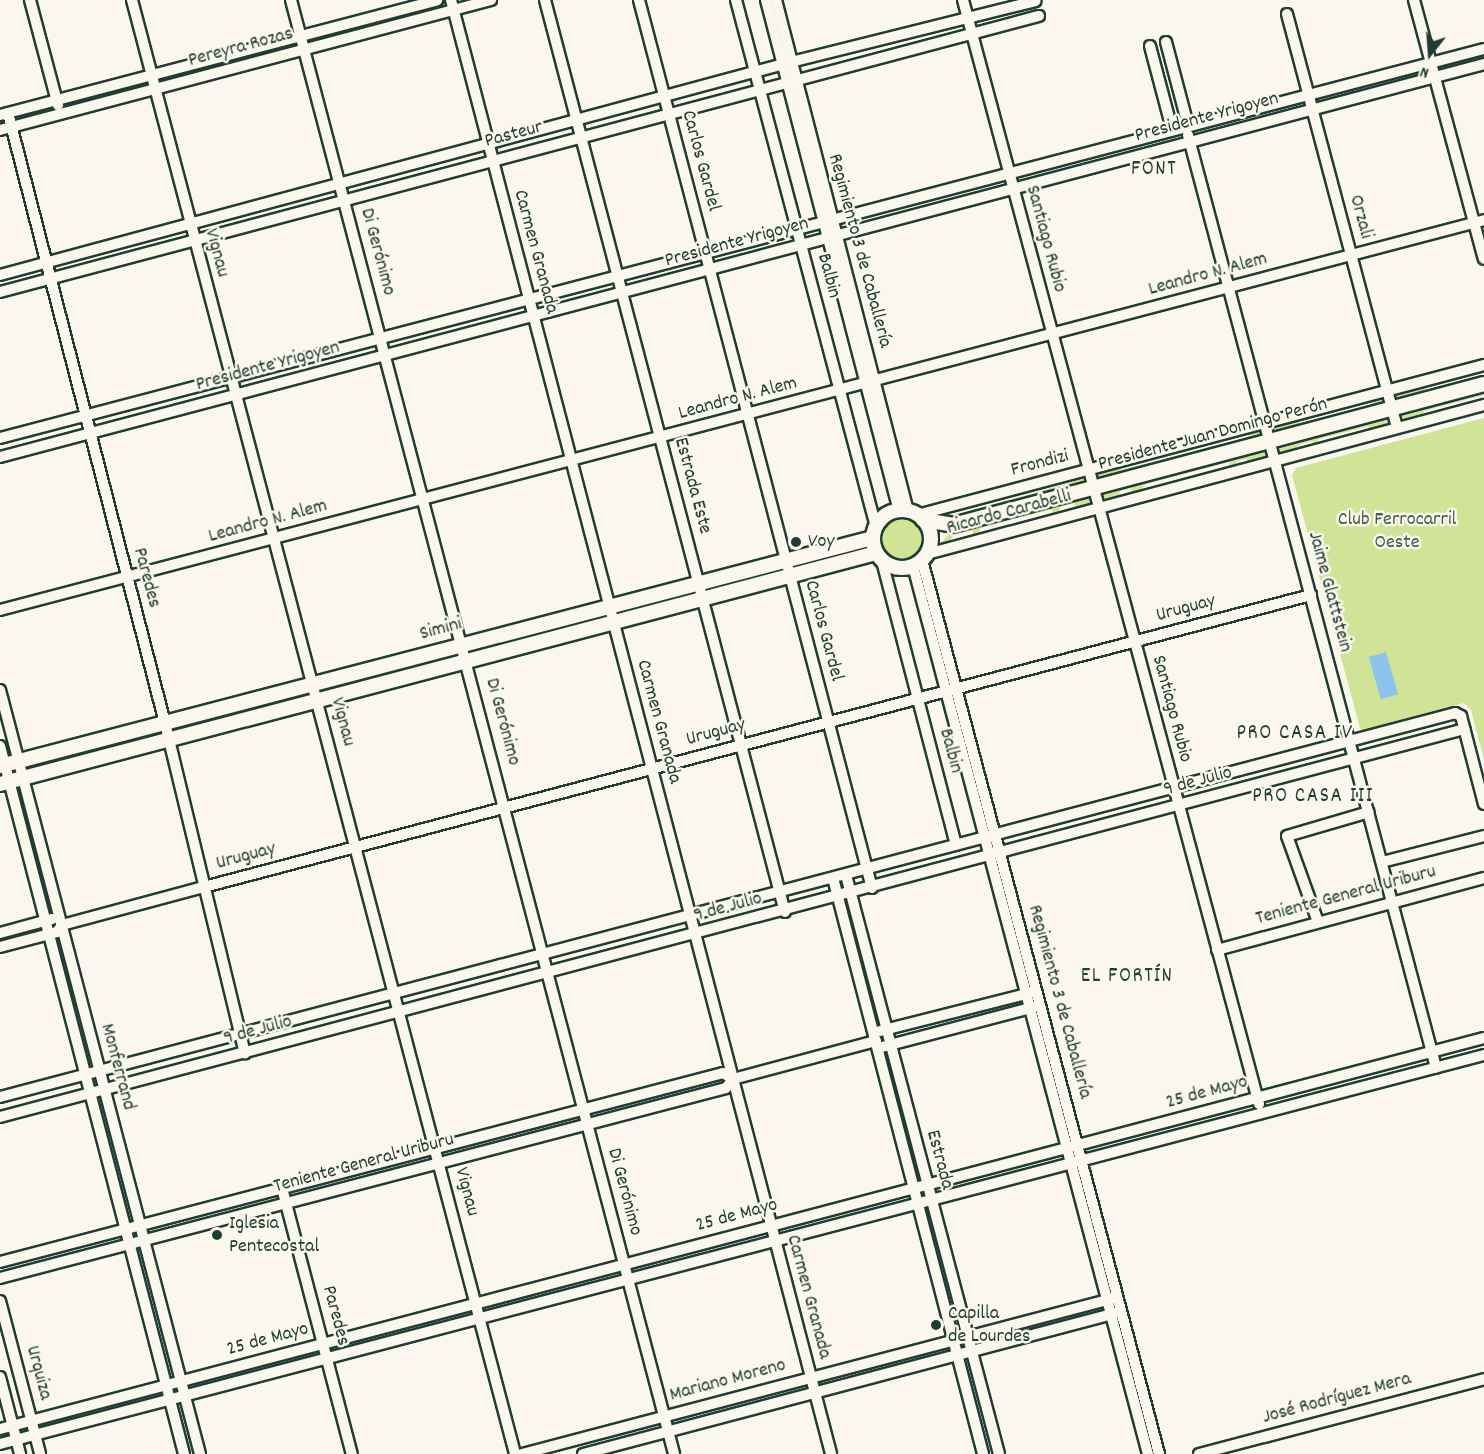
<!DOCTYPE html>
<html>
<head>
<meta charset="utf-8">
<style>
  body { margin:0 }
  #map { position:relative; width:1484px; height:1454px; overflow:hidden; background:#fbf7ec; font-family:Dekko,sans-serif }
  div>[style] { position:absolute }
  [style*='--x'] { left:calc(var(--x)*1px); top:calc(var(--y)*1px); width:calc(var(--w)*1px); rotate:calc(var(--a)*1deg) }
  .green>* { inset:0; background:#d0e397 }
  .round { border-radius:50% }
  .water>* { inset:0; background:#8dc4eb; transform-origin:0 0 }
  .roads { filter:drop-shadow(2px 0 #1f3d34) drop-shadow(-2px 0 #1f3d34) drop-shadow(0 2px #1f3d34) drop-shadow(0 -2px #1f3d34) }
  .minor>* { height:10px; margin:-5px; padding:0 5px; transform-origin:5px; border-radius:5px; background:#fbf7ec }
  .major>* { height:14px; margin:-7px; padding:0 7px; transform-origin:7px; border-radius:7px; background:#fbf7ec }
  .major>.ring { margin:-7px; padding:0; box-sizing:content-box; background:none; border:14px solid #fbf7ec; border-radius:50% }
  .dots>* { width:16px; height:16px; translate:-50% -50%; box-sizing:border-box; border:3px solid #fbf7ec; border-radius:50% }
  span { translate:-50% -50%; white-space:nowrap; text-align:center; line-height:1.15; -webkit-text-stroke:5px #fbf7ec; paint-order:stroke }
  .street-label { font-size:20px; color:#1f3d34 }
  .park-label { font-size:20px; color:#425e48 }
  .poi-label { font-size:20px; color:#1f3d34 }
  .left { translate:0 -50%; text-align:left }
  .neighbourhood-label { font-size:21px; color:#1f3d34; letter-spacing:1.5px }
  .north { position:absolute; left:1400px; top:24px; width:60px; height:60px; -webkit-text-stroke:4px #fbf7ec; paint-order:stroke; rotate:197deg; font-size:16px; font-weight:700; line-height:24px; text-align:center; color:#1f3d34 }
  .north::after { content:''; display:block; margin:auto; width:21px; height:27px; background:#1f3d34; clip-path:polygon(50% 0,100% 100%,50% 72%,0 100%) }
</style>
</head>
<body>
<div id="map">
  <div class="green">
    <div style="clip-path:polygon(1484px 375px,1484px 381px,952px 521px,942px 521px,935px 514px,952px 508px,951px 516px,1073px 482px,1075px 476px,1122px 463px,1120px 470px,1248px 437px,1249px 430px,1301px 416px,1299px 424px,1372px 405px,1373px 396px,1427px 382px,1425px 390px)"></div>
    <div style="clip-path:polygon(1484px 388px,1484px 395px,1424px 411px,1421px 419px,1367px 433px,1369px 426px,1319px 439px,1311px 448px,1313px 441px,1298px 445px,1294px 453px,1245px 466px,1247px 459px,1237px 461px,1234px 469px,1228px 470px,1230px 462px,1143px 485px,1141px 494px,1131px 496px,1132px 488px,1120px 491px,1118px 500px,1074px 512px,1075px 503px,1060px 507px,1058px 516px,1051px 518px,1053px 509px,980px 528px,979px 538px,972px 539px,973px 530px,953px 535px,949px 545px,940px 544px,954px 528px)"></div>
    <div style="clip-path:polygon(1484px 418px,1484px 760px,1471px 710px,1464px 703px,1363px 731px,1360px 728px,1292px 475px,1296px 468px)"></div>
    <div class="round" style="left:877px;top:514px;width:50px;height:50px"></div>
  </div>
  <div class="water">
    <div style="left:1386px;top:652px;width:44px;height:18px;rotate:74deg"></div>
  </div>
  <div class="roads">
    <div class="minor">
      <div style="--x:30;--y:0;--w:109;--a:75.1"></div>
      <div style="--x:132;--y:0;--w:1504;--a:75.24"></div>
      <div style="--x:291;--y:0;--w:1504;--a:75.24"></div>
      <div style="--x:451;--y:0;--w:1503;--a:75.35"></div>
      <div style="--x:545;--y:0;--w:943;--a:75.26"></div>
      <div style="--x:639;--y:0;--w:918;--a:75.3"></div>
      <div style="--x:736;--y:0;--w:545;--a:75.12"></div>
      <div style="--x:766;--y:0;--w:528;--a:75.41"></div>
      <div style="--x:776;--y:0;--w:528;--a:75.52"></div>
      <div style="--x:963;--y:0;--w:1143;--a:74.99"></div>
      <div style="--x:1414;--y:0;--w:268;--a:74.9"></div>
      <div style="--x:1287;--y:14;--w:428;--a:75.1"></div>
      <div style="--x:1166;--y:42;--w:86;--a:75.2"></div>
      <div style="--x:1150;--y:46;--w:86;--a:75.2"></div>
      <div style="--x:8;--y:113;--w:630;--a:75.57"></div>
      <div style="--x:165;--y:723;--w:340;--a:76.4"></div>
      <div style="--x:0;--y:115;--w:452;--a:-14.7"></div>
      <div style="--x:0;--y:130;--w:508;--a:-14.83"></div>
      <div style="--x:1188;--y:135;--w:965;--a:75.11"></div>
      <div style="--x:0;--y:275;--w:819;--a:-15.07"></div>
      <div style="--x:791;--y:62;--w:252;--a:-14"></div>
      <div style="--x:0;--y:292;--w:1075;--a:-14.88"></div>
      <div style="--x:0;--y:438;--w:1534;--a:-14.69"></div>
      <div style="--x:0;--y:457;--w:1535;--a:-14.83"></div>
      <div style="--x:917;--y:515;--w:587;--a:-14.82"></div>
      <div style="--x:927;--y:554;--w:577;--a:-14.98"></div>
      <div style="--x:922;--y:560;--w:925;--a:75.15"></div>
      <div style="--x:882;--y:561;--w:293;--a:75.4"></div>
      <div style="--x:913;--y:566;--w:919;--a:75.18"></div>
      <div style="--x:0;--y:610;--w:1534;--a:-14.72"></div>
      <div style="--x:0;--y:690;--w:790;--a:75.33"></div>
      <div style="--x:0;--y:746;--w:732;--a:75.43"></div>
      <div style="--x:1382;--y:862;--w:105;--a:-14.3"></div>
      <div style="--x:846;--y:875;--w:599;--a:75.2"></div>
      <div style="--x:833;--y:878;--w:595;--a:75.4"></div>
      <div style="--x:1318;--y:922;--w:91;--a:-109.8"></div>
      <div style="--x:1287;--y:836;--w:85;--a:-16.3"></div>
      <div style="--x:0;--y:933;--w:54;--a:-15.1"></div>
      <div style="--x:0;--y:947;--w:59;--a:-14.7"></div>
      <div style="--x:57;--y:932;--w:9;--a:-54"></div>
      <div style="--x:62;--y:925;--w:147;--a:-15"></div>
      <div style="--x:204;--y:887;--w:1145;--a:-14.78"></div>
      <div style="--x:1217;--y:950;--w:277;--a:-15.1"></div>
      <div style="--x:880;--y:1031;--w:159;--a:-14.2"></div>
      <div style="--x:882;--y:1047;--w:158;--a:-14.7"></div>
      <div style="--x:0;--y:1097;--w:1505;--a:-14.78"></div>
      <div style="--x:1455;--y:713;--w:7;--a:27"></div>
      <div style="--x:1461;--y:716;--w:91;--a:75.4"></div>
      <div style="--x:0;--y:1117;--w:1515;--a:-14.84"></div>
      <div style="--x:282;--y:1188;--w:275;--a:75.3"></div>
      <div style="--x:0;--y:1262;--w:747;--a:-14.65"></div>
      <div style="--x:723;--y:1073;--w:12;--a:31"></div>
      <div style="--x:0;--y:1278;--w:750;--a:-14.67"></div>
      <div style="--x:726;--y:1088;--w:11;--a:-52"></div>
      <div style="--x:733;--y:1079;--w:148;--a:-14.9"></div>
      <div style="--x:0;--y:1301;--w:158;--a:75.3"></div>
      <div style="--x:0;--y:1377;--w:80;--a:75.4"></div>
      <div style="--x:0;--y:1429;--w:1535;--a:-14.76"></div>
      <div style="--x:0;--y:1444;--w:1534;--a:-14.69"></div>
      <div style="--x:522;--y:1454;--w:613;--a:-14.74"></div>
      <div style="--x:583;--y:1454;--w:551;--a:-14.82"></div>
      <div style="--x:1199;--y:1454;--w:295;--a:-14.7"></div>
    </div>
    <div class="major">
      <div class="ring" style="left:873px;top:510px;width:44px;height:44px"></div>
      <div style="--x:923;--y:520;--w:30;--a:9"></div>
      <div style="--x:953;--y:525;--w:549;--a:-14.87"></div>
      <div style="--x:0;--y:766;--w:902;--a:-14.64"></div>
      <div style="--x:0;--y:784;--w:906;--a:-14.77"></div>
    </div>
  </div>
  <div class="dots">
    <div style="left:796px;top:542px;background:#1f3d34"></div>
    <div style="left:217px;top:1235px;background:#1f3d34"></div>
    <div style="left:936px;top:1325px;background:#1f3d34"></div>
  </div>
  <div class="street-label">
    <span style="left:241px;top:48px;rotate:-15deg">Pereyra Rozas</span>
    <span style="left:1207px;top:118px;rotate:-15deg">Presidente Yrigoyen</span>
    <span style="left:514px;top:135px;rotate:-15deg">Pasteur</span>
    <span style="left:700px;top:161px;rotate:75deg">Carlos Gardel</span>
    <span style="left:1360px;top:217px;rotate:75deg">Orzali</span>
    <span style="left:1045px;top:239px;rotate:75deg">Santiago Rubio</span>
    <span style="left:737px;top:243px;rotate:-15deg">Presidente Yrigoyen</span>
    <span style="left:859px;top:251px;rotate:75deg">Regimiento 3 de Caballería</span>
    <span style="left:377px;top:252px;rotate:75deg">Di Gerónimo</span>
    <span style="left:535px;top:252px;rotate:75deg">Carmen Granada</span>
    <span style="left:216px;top:253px;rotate:75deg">Vignau</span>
    <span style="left:1208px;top:275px;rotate:-15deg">Leandro N. Alem</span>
    <span style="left:828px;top:276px;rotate:75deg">Balbin</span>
    <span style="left:268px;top:367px;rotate:-15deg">Presidente Yrigoyen</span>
    <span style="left:738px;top:399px;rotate:-15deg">Leandro N. Alem</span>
    <span style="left:1213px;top:435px;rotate:-15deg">Presidente Juan Domingo Perón</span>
    <span style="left:1040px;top:464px;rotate:-15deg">Frondizi</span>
    <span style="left:692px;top:486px;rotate:75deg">Estrada Este</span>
    <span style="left:1009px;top:513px;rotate:-15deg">Ricardo Carabelli</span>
    <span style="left:268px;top:522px;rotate:-15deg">Leandro N. Alem</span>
    <span style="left:146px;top:578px;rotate:75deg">Paredes</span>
    <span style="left:1329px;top:592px;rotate:75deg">Jaime Glattstein</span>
    <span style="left:1186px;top:609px;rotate:-15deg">Uruguay</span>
    <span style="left:441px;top:630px;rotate:-15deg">Simini</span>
    <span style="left:823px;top:631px;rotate:75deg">Carlos Gardel</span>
    <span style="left:1171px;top:709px;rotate:75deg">Santiago Rubio</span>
    <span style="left:342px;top:722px;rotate:75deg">Vignau</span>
    <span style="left:502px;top:722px;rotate:75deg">Di Gerónimo</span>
    <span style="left:658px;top:722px;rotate:75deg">Carmen Granada</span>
    <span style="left:716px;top:733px;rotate:-15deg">Uruguay</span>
    <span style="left:950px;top:751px;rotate:75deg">Balbin</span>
    <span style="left:1198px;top:782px;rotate:-15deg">9 de Julio</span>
    <span style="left:246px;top:857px;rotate:-15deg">Uruguay</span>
    <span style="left:1346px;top:896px;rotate:-15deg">Teniente General Uriburu</span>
    <span style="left:728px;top:908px;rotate:-15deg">9 de Julio</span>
    <span style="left:1059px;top:1002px;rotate:75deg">Regimiento 3 de Caballería</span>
    <span style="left:258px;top:1031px;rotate:-15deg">9 de Julio</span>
    <span style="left:117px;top:1067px;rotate:75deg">Monferrand</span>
    <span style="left:1207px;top:1093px;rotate:-15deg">25 de Mayo</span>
    <span style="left:939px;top:1160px;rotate:75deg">Estrada</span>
    <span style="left:364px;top:1164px;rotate:-15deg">Teniente General Uriburu</span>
    <span style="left:466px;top:1192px;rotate:75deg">Vignau</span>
    <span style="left:624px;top:1192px;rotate:75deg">Di Gerónimo</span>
    <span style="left:737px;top:1216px;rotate:-15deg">25 de Mayo</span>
    <span style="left:808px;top:1297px;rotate:75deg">Carmen Granada</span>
    <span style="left:335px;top:1316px;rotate:75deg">Paredes</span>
    <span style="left:268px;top:1340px;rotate:-15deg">25 de Mayo</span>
    <span style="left:38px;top:1373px;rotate:75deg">Urquiza</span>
    <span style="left:728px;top:1381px;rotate:-15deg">Mariano Moreno</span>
    <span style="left:1337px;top:1399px;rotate:-15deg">José Rodríguez Mera</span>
  </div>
  <div class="park-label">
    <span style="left:1397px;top:532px">Club Ferrocarril<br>Oeste</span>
  </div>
  <div class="poi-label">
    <span class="left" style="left:808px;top:542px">Voy</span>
    <span class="left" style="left:229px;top:1236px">Iglesia<br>Pentecostal</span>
    <span class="left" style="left:948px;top:1326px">Capilla<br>de Lourdes</span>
  </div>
  <div class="neighbourhood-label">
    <span style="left:1154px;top:170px">FONT</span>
    <span style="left:1295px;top:734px">PRO CASA IV</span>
    <span style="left:1313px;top:797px">PRO CASA III</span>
    <span style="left:1127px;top:977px">EL FORTÍN</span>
  </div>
  <div class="north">N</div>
</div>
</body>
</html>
